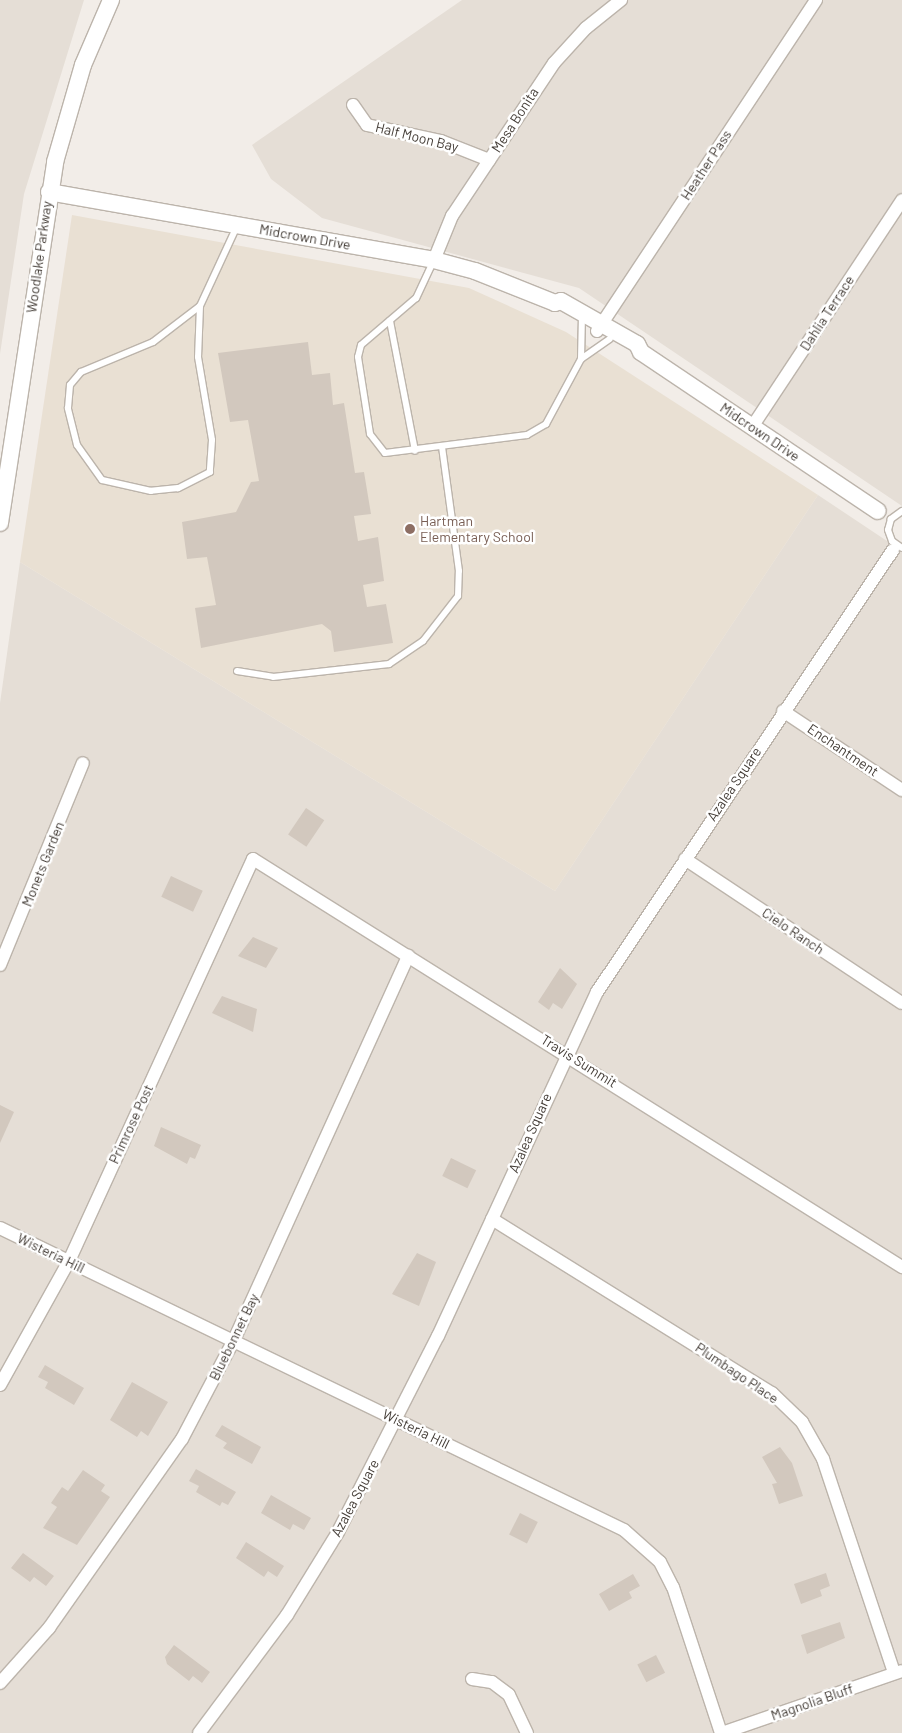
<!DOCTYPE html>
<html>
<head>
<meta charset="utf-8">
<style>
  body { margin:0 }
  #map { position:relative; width:902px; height:1733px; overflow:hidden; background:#f2ede8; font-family:Barlow,sans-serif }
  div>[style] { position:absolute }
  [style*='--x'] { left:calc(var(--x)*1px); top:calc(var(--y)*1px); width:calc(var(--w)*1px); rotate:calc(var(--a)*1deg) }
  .residential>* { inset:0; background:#e5ded6 }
  .education>* { inset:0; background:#e9e0d3 }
  .building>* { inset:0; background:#d2c8be; transform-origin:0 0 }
  .roads { filter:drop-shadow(1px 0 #bcb4ab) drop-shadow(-1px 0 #bcb4ab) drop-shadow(0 1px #bcb4ab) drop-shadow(0 -1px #bcb4ab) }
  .service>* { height:6px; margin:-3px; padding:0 3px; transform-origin:3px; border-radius:3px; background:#fff }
  .minor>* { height:12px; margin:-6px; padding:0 6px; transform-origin:6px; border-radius:6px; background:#fff }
  .tertiary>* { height:16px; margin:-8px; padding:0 8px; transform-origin:8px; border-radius:8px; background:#fff }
  .dots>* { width:14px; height:14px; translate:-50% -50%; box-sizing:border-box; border:2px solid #fff; border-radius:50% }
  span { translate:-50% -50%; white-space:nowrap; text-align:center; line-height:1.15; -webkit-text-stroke:5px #fff; paint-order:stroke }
  .street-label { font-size:14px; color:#443d37 }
  .education-label { font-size:14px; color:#785e54 }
  .left { translate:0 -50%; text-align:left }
</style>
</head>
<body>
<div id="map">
  <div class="residential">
    <div style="clip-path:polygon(0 0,84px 0,24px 194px,0 354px)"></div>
    <div style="clip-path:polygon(462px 0,902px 0,902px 506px,579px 288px,322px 218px,271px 179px,252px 145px)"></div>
    <div style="clip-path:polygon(818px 495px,902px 551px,902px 1733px,0 1733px,0 703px,20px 562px,555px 891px)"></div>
  </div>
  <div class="education">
    <div style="clip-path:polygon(72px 215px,469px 288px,566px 332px,818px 495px,555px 891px,20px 562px)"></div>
  </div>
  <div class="building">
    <div style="clip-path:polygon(308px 342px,312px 375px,330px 373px,333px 405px,344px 403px,355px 473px,364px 472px,371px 514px,354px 516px,358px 541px,378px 537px,384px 581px,363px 585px,367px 607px,386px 604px,393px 643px,334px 652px,331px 631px,322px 624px,201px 648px,195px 608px,216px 605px,207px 557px,187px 559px,182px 522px,236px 512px,251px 482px,259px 481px,248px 420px,230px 422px,218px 353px)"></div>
    <div style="left:306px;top:808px;width:22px;height:32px;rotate:34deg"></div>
    <div style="left:171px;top:876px;width:35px;height:23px;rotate:25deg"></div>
    <div style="clip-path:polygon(253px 937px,278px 948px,266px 968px,238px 956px)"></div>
    <div style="clip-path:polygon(560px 968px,577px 984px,562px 1009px,553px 1003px,549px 1010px,538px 1002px)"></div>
    <div style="clip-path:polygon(222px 996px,257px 1009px,253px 1032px,212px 1013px)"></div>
    <div style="clip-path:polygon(0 1105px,14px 1112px,0 1143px)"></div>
    <div style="clip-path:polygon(161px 1127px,201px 1145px,195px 1159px,190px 1157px,187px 1164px,154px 1146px)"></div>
    <div style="left:451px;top:1158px;width:28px;height:20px;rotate:26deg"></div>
    <div style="clip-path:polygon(417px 1253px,436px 1262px,419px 1306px,392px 1294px)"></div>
    <div style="clip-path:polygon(45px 1365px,84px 1388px,74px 1405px,45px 1388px,48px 1382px,38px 1377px)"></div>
    <div style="clip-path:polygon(132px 1382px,168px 1402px,148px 1436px,141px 1431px,137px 1437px,110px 1420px)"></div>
    <div style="clip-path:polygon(222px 1425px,261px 1447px,252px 1464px,223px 1448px,227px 1443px,215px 1436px)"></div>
    <div style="clip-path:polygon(780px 1447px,792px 1463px,803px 1496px,779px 1504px,772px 1484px,777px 1483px,762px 1457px)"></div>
    <div style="clip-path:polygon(196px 1469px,236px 1492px,228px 1505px,222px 1502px,220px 1506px,196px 1492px,199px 1486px,189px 1481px)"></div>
    <div style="clip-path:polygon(83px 1470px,105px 1485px,101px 1491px,110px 1497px,77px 1545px,43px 1528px,57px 1507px,51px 1503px,62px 1487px,68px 1491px)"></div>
    <div style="clip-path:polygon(271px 1495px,311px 1518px,304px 1530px,293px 1524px,290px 1530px,261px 1513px)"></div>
    <div style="left:520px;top:1513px;width:20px;height:24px;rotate:27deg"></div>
    <div style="clip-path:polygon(246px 1542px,284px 1566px,277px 1577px,268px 1571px,264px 1577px,236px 1558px)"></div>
    <div style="clip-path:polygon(23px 1553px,54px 1576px,46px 1586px,34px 1577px,30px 1582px,11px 1568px)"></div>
    <div style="clip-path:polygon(826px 1573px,830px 1586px,820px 1590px,822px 1596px,801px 1604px,794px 1584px)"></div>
    <div style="clip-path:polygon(633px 1574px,640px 1586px,629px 1592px,632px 1598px,609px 1611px,599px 1594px)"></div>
    <div style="clip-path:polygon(840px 1622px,845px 1638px,807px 1654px,801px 1635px)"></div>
    <div style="clip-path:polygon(174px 1645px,210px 1672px,202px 1683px,193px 1676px,189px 1681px,167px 1664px,165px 1657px)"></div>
    <div style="left:656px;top:1655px;width:20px;height:21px;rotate:63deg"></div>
  </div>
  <div class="roads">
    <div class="service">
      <div style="--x:433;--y:262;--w:40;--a:115"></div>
      <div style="--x:416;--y:298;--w:72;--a:139.5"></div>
      <div style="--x:361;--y:345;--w:12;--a:104"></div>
      <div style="--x:358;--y:357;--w:78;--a:81.1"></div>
      <div style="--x:370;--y:434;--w:24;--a:52"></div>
      <div style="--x:385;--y:453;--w:143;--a:-7.2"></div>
      <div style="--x:527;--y:435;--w:22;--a:-30"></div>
      <div style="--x:546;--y:424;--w:74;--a:-61.7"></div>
      <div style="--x:581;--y:359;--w:35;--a:-35"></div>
      <div style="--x:200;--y:306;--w:51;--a:92.2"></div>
      <div style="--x:198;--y:357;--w:84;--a:80.4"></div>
      <div style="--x:212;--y:440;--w:32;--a:94"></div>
      <div style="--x:210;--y:472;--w:36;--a:153"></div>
      <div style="--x:178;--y:488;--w:27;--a:174"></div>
      <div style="--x:151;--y:491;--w:50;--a:-167.3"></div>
      <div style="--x:102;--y:480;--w:43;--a:-125.5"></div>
      <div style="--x:77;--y:445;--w:38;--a:-104"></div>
      <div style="--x:68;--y:408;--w:23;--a:-85"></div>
      <div style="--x:70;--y:385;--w:17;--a:-50"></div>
      <div style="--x:81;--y:372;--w:78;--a:-22.6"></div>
      <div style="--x:153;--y:342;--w:59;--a:-37.5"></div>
      <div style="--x:200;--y:306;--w:88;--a:-65.2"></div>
      <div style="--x:390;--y:321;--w:132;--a:79.1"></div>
      <div style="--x:581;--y:359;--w:43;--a:-88.7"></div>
      <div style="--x:902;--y:511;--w:14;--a:144"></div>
      <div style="--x:891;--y:519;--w:11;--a:105"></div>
      <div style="--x:888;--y:530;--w:12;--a:70"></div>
      <div style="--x:892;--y:541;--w:12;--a:35"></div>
      <div style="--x:237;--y:671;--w:36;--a:9"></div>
      <div style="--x:273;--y:677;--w:117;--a:-6.4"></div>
      <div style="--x:389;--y:664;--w:41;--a:-34.1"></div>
      <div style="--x:423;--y:641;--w:57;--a:-52.1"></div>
      <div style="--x:458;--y:596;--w:25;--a:-88"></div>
      <div style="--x:459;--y:571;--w:125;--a:-97.8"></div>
    </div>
    <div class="minor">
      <div style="--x:353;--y:105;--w:24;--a:55"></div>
      <div style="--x:367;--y:125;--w:76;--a:12.2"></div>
      <div style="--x:441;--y:141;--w:52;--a:21.6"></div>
      <div style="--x:434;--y:260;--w:48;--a:-67.8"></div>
      <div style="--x:452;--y:216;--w:184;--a:-56.3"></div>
      <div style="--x:554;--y:63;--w:47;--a:-47.6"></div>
      <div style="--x:586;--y:28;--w:45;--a:-38.7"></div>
      <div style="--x:597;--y:331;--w:397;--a:-56.5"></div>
      <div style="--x:752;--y:427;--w:272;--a:-56.5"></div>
      <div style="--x:783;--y:711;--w:143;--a:33.6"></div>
      <div style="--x:685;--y:859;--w:260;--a:33.6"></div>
      <div style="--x:0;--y:965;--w:218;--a:-67.7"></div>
      <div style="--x:492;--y:1219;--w:330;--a:31.9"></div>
      <div style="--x:772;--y:1393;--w:42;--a:44"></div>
      <div style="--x:802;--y:1422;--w:43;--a:60.4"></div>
      <div style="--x:823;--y:1459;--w:225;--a:71.6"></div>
      <div style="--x:0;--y:1228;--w:693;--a:25.83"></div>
      <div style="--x:624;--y:1530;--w:48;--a:41.6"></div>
      <div style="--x:660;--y:1562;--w:28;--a:63"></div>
      <div style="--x:673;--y:1587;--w:154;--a:71.8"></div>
      <div style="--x:0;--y:1385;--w:142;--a:-60.9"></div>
      <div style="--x:69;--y:1261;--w:442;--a:-65.4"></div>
      <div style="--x:253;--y:859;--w:767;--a:32.16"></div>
      <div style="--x:472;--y:1679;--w:20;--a:9"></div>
      <div style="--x:492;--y:1682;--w:21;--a:37"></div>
      <div style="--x:509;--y:1695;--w:42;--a:64.7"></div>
      <div style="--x:0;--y:1683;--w:74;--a:-48.3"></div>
      <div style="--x:49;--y:1628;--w:231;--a:-54.9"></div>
      <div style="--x:182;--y:1439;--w:112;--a:-62.3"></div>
      <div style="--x:234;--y:1340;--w:422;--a:-65.6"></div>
      <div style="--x:199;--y:1733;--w:147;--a:-53.3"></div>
      <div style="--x:287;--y:1615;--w:97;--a:-58.4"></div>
      <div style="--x:338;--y:1532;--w:220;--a:-63"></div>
      <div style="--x:438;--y:1336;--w:379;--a:-65.2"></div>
      <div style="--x:597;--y:992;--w:532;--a:-56.19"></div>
      <div style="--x:722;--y:1733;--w:190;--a:-19"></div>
    </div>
    <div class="tertiary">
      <div style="--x:49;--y:192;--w:391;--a:10"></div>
      <div style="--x:434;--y:260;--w:42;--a:15"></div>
      <div style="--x:475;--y:271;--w:86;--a:21.8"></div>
      <div style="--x:555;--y:303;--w:6;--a:-18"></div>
      <div style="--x:561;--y:301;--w:87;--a:29.5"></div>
      <div style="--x:637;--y:344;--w:9;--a:63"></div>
      <div style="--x:641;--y:352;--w:285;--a:33.9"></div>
      <div style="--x:0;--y:523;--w:365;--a:-81.3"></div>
      <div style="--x:55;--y:162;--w:101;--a:-73.9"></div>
      <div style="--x:83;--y:65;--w:71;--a:-66.7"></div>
    </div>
  </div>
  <div class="dots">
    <div style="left:410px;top:529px;background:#8d6e63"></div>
  </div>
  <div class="street-label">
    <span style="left:515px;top:120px;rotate:-57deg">Mesa Bonita</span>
    <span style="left:417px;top:137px;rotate:14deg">Half Moon Bay</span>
    <span style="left:706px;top:165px;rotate:-57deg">Heather Pass</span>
    <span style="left:305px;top:237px;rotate:10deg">Midcrown Drive</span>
    <span style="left:39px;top:257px;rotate:-82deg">Woodlake Parkway</span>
    <span style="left:827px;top:313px;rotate:-57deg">Dahlia Terrace</span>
    <span style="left:760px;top:432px;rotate:34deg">Midcrown Drive</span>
    <span style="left:843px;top:750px;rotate:34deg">Enchantment</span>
    <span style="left:734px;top:784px;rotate:-56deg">Azalea Square</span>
    <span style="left:43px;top:864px;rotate:-68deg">Monets Garden</span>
    <span style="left:793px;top:931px;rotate:34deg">Cielo Ranch</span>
    <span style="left:579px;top:1061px;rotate:32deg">Travis Summit</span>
    <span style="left:131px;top:1124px;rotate:-65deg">Primrose Post</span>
    <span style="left:530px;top:1133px;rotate:-66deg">Azalea Square</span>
    <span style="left:51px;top:1253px;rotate:26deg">Wisteria Hill</span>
    <span style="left:234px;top:1337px;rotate:-64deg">Bluebonnet Bay</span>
    <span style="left:737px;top:1373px;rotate:34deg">Plumbago Place</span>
    <span style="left:416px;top:1429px;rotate:26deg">Wisteria Hill</span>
    <span style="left:355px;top:1498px;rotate:-62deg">Azalea Square</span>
    <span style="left:812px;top:1702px;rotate:-19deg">Magnolia Bluff</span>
  </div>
  <div class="education-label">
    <span class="left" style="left:420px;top:529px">Hartman<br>Elementary School</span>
  </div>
</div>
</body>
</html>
